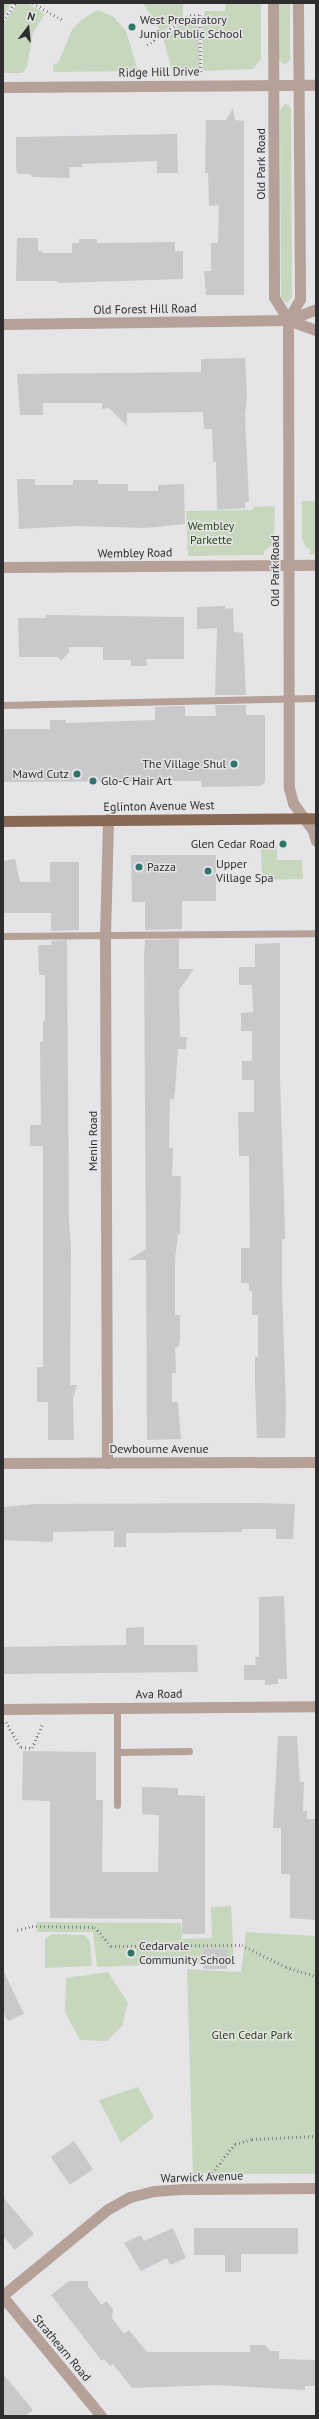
<!DOCTYPE html>
<html>
<head>
<meta charset="utf-8">
<style>
  body { margin:0 }
  #map { position:relative; width:319px; height:2419px; overflow:hidden; background:#e5e5e8; font-family:"PT Sans",sans-serif }
  div>[style] { position:absolute }
  [style*='--x'] { left:calc(var(--x)*1px); top:calc(var(--y)*1px); width:calc(var(--w)*1px); rotate:calc(var(--a)*1deg) }
  .green>* { inset:0; background:#c7d7bd }
  .building>* { inset:0; background:#c9c8ca; transform-origin:0 0 }
  .path>* { height:2.5px; margin-top:-1.25px; transform-origin:0; background:repeating-linear-gradient(90deg,#848485 0 1px,transparent 0 4px) }
  .service>* { height:7px; margin:-3.5px; padding:0 3.5px; transform-origin:3.5px; border-radius:3.5px; background:#b5a197 }
  .minor>* { height:11px; margin:-5.5px; padding:0 5.5px; transform-origin:5.5px; border-radius:5.5px; background:#b5a197 }
  .primary>* { height:11px; margin:-5.5px; padding:0 5.5px; transform-origin:5.5px; border-radius:5.5px; background:#8a6856 }
  .dots>* { width:11px; height:11px; translate:-50% -50%; box-sizing:border-box; border:2px solid #e5e5e8; border-radius:50% }
  span { translate:-50% -50%; white-space:nowrap; text-align:center; line-height:1.15; -webkit-text-stroke:3px #e5e5e8; paint-order:stroke }
  .poi-label { font-size:12px; color:#2e2e2f }
  .left { translate:0 -50%; text-align:left }
  .right { translate:-100% -50%; text-align:right }
  .street-label { font-size:12px; color:#2e2e2f }
  .park-label { font-size:12px; color:#26430a }
  .frame { position:absolute; inset:0; border:4px solid #2e2e2f; pointer-events:none }
  .north { position:absolute; left:8px; top:8px; width:40px; height:40px; -webkit-text-stroke:3px #e5e5e8; paint-order:stroke; rotate:16deg; font-size:11px; font-weight:700; line-height:16px; text-align:center; color:#2e2e2f }
  .north::after { content:''; display:block; margin:auto; width:14px; height:18px; background:#2e2e2f; clip-path:polygon(50% 0,100% 100%,50% 72%,0 100%) }
</style>
</head>
<body>
<div id="map">
  <div class="green">
    <div style="clip-path:polygon(3px 3px,12px 3px,3px 18px)"></div>
    <div style="clip-path:polygon(18px 3px,28px 3px,45px 14px,33px 32px,27px 67px,22px 73px,3px 73px,3px 25px)"></div>
    <div style="clip-path:polygon(143px 3px,183px 3px,183px 19px,161px 32px)"></div>
    <div style="clip-path:polygon(226px 3px,261px 3px,261px 59px,253px 69px,203px 71px,202px 21px,205px 11px,225px 11px)"></div>
    <div style="clip-path:polygon(279px 3px,290px 3px,290px 60px,285px 65px,279px 60px)"></div>
    <div style="clip-path:polygon(98px 10px,114px 17px,126px 31px,138px 71px,53px 72px,53px 65px,58px 63px,72px 30px,81px 20px)"></div>
    <div style="clip-path:polygon(187px 20px,198px 20px,200px 71px,172px 71px,163px 37px)"></div>
    <div style="clip-path:polygon(285px 104px,289px 105px,291px 110px,292px 298px,287px 303px,281px 298px,280px 110px)"></div>
    <div style="clip-path:polygon(302px 501px,316px 501px,316px 555px,309px 554px,311px 550px,305px 546px,302px 539px)"></div>
    <div style="clip-path:polygon(275px 506px,274px 544px,264px 551px,264px 555px,188px 556px,186px 511px,253px 510px,253px 507px)"></div>
    <div style="clip-path:polygon(261px 847px,277px 847px,277px 860px,302px 860px,303px 879px,262px 880px)"></div>
    <div style="clip-path:polygon(231px 1906px,234px 1962px,97px 1967px,93px 1932px,37px 1932px,37px 1922px,181px 1923px,182px 1939px,212px 1938px,211px 1907px)"></div>
    <div style="clip-path:polygon(246px 1932px,316px 1936px,316px 2174px,193px 2174px,187px 1969px,241px 1972px)"></div>
    <div style="clip-path:polygon(52px 1934px,84px 1935px,90px 1941px,92px 1966px,45px 1968px,45px 1939px)"></div>
    <div style="clip-path:polygon(108px 1972px,128px 2003px,122px 2026px,107px 2041px,80px 2040px,65px 2012px,66px 1978px)"></div>
    <div style="clip-path:polygon(138px 2087px,154px 2117px,121px 2143px,99px 2100px)"></div>
  </div>
  <div class="building">
    <div style="clip-path:polygon(233px 108px,235px 120px,244px 121px,244px 295px,206px 295px,204px 271px,211px 271px,211px 243px,218px 243px,219px 205px,209px 206px,208px 173px,205px 173px,206px 120px,226px 120px)"></div>
    <div style="clip-path:polygon(177px 134px,178px 173px,157px 173px,157px 161px,82px 164px,82px 167px,69px 167px,70px 178px,33px 177px,30px 174px,18px 174px,16px 170px,16px 137px)"></div>
    <div style="clip-path:polygon(17px 238px,38px 238px,38px 251px,42px 251px,42px 253px,72px 253px,72px 243px,79px 243px,79px 239px,97px 239px,97px 243px,175px 242px,175px 251px,183px 251px,183px 279px,58px 283px,58px 281px,16px 281px)"></div>
    <div style="clip-path:polygon(245px 358px,247px 395px,245px 416px,249px 502px,245px 502px,245px 508px,217px 510px,216px 462px,213px 462px,212px 429px,204px 429px,203px 412px,127px 413px,127px 426px,109px 408px,102px 409px,102px 403px,43px 403px,43px 415px,20px 415px,17px 374px,201px 372px,201px 359px)"></div>
    <div style="clip-path:polygon(17px 479px,35px 479px,35px 485px,73px 485px,73px 480px,98px 480px,98px 484px,128px 484px,128px 491px,158px 491px,158px 485px,184px 484px,185px 524px,146px 528px,75px 526px,19px 529px)"></div>
    <div style="clip-path:polygon(225px 606px,225px 609px,233px 608px,234px 632px,243px 633px,246px 695px,215px 695px,217px 628px,197px 629px,197px 607px)"></div>
    <div style="clip-path:polygon(46px 615px,184px 617px,184px 659px,146px 659px,147px 666px,131px 666px,131px 660px,103px 660px,103px 647px,69px 647px,69px 652px,61px 661px,58px 657px,19px 657px,18px 618px,46px 618px)"></div>
    <div style="clip-path:polygon(215px 705px,246px 705px,246px 715px,265px 715px,265px 782px,260px 786px,202px 787px,201px 781px,3px 782px,3px 729px,50px 729px,50px 720px,66px 720px,66px 723px,155px 720px,155px 707px,185px 706px,185px 716px,216px 716px)"></div>
    <div style="clip-path:polygon(131px 855px,216px 855px,216px 901px,182px 901px,182px 929px,145px 930px,145px 902px,132px 902px)"></div>
    <div style="clip-path:polygon(15px 859px,20px 882px,50px 882px,50px 862px,79px 862px,79px 930px,51px 931px,51px 913px,3px 913px,3px 861px)"></div>
    <div style="clip-path:polygon(179px 939px,179px 969px,194px 969px,179px 990px,180px 1037px,187px 1037px,186px 1049px,178px 1049px,175px 1092px,174px 1099px,170px 1099px,169px 1148px,173px 1148px,172px 1176px,181px 1176px,180px 1234px,178px 1234px,175px 1259px,175px 1315px,180px 1315px,180px 1341px,178px 1347px,175px 1347px,176px 1373px,172px 1373px,172px 1402px,178px 1402px,181px 1439px,147px 1440px,146px 1260px,128px 1260px,146px 1249px,144px 955px,145px 940px)"></div>
    <div style="clip-path:polygon(67px 940px,69px 1220px,71px 1248px,70px 1385px,77px 1385px,73px 1398px,74px 1440px,48px 1440px,48px 1402px,37px 1402px,37px 1367px,43px 1367px,43px 1146px,30px 1146px,30px 1125px,41px 1125px,40px 1042px,43px 1042px,43px 1021px,45px 1021px,45px 975px,39px 975px,38px 945px,52px 945px,51px 941px)"></div>
    <div style="clip-path:polygon(280px 943px,280px 1079px,285px 1230px,285px 1239px,282px 1239px,282px 1291px,286px 1408px,285px 1438px,257px 1438px,255px 1387px,255px 1357px,258px 1357px,258px 1315px,252px 1315px,252px 1291px,249px 1291px,249px 1283px,241px 1283px,241px 1248px,250px 1248px,249px 1156px,239px 1156px,238px 1112px,254px 1112px,254px 1080px,242px 1080px,242px 1061px,252px 1061px,252px 1031px,241px 1031px,241px 1013px,253px 1012px,252px 985px,239px 985px,239px 967px,255px 967px,255px 944px)"></div>
    <div style="clip-path:polygon(251px 1503px,295px 1504px,293px 1539px,276px 1539px,276px 1529px,242px 1529px,242px 1532px,126px 1533px,126px 1547px,114px 1547px,114px 1531px,108px 1531px,53px 1532px,53px 1541px,49px 1542px,3px 1540px,3px 1507px,35px 1504px)"></div>
    <div style="clip-path:polygon(284px 1596px,287px 1679px,278px 1679px,278px 1684px,265px 1685px,265px 1680px,244px 1680px,244px 1665px,256px 1665px,255px 1657px,259px 1657px,259px 1597px)"></div>
    <div style="clip-path:polygon(144px 1627px,144px 1645px,197px 1645px,198px 1672px,3px 1674px,3px 1647px,126px 1645px,126px 1628px)"></div>
    <div style="clip-path:polygon(278px 1736px,297px 1736px,300px 1782px,304px 1782px,303px 1811px,307px 1811px,307px 1819px,315px 1819px,316px 1920px,290px 1918px,290px 1874px,281px 1874px,281px 1828px,273px 1828px)"></div>
    <div style="clip-path:polygon(23px 1751px,96px 1752px,96px 1800px,103px 1800px,102px 1872px,158px 1872px,159px 1815px,142px 1814px,142px 1787px,178px 1788px,178px 1795px,205px 1796px,205px 1934px,182px 1934px,182px 1919px,50px 1918px,50px 1801px,22px 1800px)"></div>
    <div style="left:203px;top:1949px;width:24px;height:20px"></div>
    <div style="clip-path:polygon(3px 1970px,24px 2014px,8px 2021px,3px 2012px)"></div>
    <div style="left:74px;top:2141px;width:34px;height:28px;rotate:56deg"></div>
    <div style="clip-path:polygon(3px 2197px,34px 2234px,15px 2250px,3px 2236px)"></div>
    <div style="clip-path:polygon(173px 2228px,186px 2258px,170px 2265px,167px 2258px,141px 2271px,124px 2243px,141px 2235px,144px 2241px)"></div>
    <div style="clip-path:polygon(194px 2228px,298px 2228px,298px 2254px,241px 2254px,241px 2272px,225px 2272px,225px 2255px,194px 2255px)"></div>
    <div style="clip-path:polygon(69px 2281px,88px 2281px,88px 2287px,102px 2305px,106px 2301px,113px 2309px,112px 2318px,124px 2334px,129px 2330px,147px 2352px,250px 2352px,250px 2345px,265px 2345px,270px 2351px,279px 2351px,279px 2359px,316px 2360px,316px 2386px,305px 2386px,305px 2390px,216px 2385px,132px 2388px,113px 2364px,110px 2366px,104px 2359px,102px 2361px,51px 2295px)"></div>
    <div style="clip-path:polygon(3px 2374px,33px 2410px,25px 2416px,3px 2416px)"></div>
  </div>
  <div class="path">
    <div style="--x:33;--y:3;--w:34;--a:30"></div>
    <div style="--x:3;--y:21;--w:22;--a:-56"></div>
    <div style="--x:147;--y:45;--w:52;--a:-34.9"></div>
    <div style="--x:190;--y:15;--w:10;--a:0"></div>
    <div style="--x:200;--y:15;--w:57;--a:89"></div>
    <div style="--x:6;--y:1722;--w:29;--a:59"></div>
    <div style="--x:21;--y:1747;--w:11;--a:5"></div>
    <div style="--x:32;--y:1748;--w:28;--a:-67"></div>
    <div style="--x:17;--y:1930;--w:16;--a:-15"></div>
    <div style="--x:32;--y:1926;--w:63;--a:0.9"></div>
    <div style="--x:95;--y:1927;--w:25;--a:50"></div>
    <div style="--x:111;--y:1946;--w:131;--a:-0.4"></div>
    <div style="--x:242;--y:1945;--w:49;--a:26.6"></div>
    <div style="--x:286;--y:1967;--w:31;--a:17"></div>
    <div style="--x:212;--y:2173;--w:37;--a:-52"></div>
    <div style="--x:235;--y:2144;--w:18;--a:-16"></div>
    <div style="--x:252;--y:2139;--w:64;--a:-2.7"></div>
  </div>
  <div class="service">
    <div style="--x:3;--y:705;--w:313;--a:-1.3"></div>
    <div style="--x:3;--y:936;--w:313;--a:-0.5"></div>
    <div style="--x:117;--y:1708;--w:97;--a:90"></div>
    <div style="--x:117;--y:1752;--w:72;--a:-0.8"></div>
  </div>
  <div class="minor">
    <div style="--x:273;--y:3;--w:294;--a:89.8"></div>
    <div style="--x:274;--y:297;--w:27;--a:59"></div>
    <div style="--x:298;--y:3;--w:296;--a:89.6"></div>
    <div style="--x:300;--y:299;--w:24;--a:120"></div>
    <div style="--x:288;--y:320;--w:468;--a:89.9"></div>
    <div style="--x:289;--y:788;--w:16;--a:75"></div>
    <div style="--x:293;--y:803;--w:34;--a:54"></div>
    <div style="--x:313;--y:831;--w:10;--a:73"></div>
    <div style="--x:3;--y:87;--w:313;--a:-0.4"></div>
    <div style="--x:288;--y:320;--w:30;--a:-21"></div>
    <div style="--x:3;--y:324;--w:285;--a:-0.8"></div>
    <div style="--x:288;--y:320;--w:30;--a:20"></div>
    <div style="--x:3;--y:567;--w:313;--a:-0.4"></div>
    <div style="--x:3;--y:1463;--w:313;--a:-0.2"></div>
    <div style="--x:107;--y:1463;--w:527;--a:-90.22"></div>
    <div style="--x:105;--y:936;--w:117;--a:-88.5"></div>
    <div style="--x:3;--y:1709;--w:313;--a:-0.5"></div>
    <div style="--x:3;--y:2295;--w:136;--a:-39.3"></div>
    <div style="--x:108;--y:2209;--w:25;--a:-29"></div>
    <div style="--x:130;--y:2197;--w:25;--a:-14"></div>
    <div style="--x:154;--y:2191;--w:27;--a:-4"></div>
    <div style="--x:181;--y:2189;--w:135;--a:-0.4"></div>
    <div style="--x:3;--y:2297;--w:154;--a:50.5"></div>
  </div>
  <div class="primary">
    <div style="--x:3;--y:821;--w:313;--a:-0.5"></div>
  </div>
  <div class="dots">
    <div style="left:132px;top:27px;background:#2e746a"></div>
    <div style="left:234px;top:764px;background:#2e746a"></div>
    <div style="left:77px;top:774px;background:#2e746a"></div>
    <div style="left:93px;top:781px;background:#2e746a"></div>
    <div style="left:283px;top:844px;background:#2e746a"></div>
    <div style="left:139px;top:867px;background:#2e746a"></div>
    <div style="left:208px;top:871px;background:#2e746a"></div>
    <div style="left:131px;top:1953px;background:#2e746a"></div>
  </div>
  <div class="poi-label">
    <span class="left" style="left:140px;top:27px">West Preparatory<br>Junior Public School</span>
    <span class="right" style="left:226px;top:764px">The Village Shul</span>
    <span class="right" style="left:69px;top:774px">Mawd Cutz</span>
    <span class="left" style="left:101px;top:781px">Glo-C Hair Art</span>
    <span class="right" style="left:275px;top:844px">Glen Cedar Road</span>
    <span class="left" style="left:216px;top:871px">Upper<br>Village Spa</span>
    <span class="left" style="left:147px;top:867px">Pazza</span>
    <span class="left" style="left:139px;top:1953px">Cedarvale<br>Community School</span>
  </div>
  <div class="street-label">
    <span style="left:159px;top:72px;rotate:-1deg">Ridge Hill Drive</span>
    <span style="left:261px;top:164px;rotate:-90deg">Old Park Road</span>
    <span style="left:145px;top:309px;rotate:-1deg">Old Forest Hill Road</span>
    <span style="left:135px;top:553px;rotate:-1deg">Wembley Road</span>
    <span style="left:275px;top:571px;rotate:-90deg">Old Park Road</span>
    <span style="left:159px;top:806px;rotate:-1deg">Eglinton Avenue West</span>
    <span style="left:93px;top:1141px;rotate:-90deg">Menin Road</span>
    <span style="left:159px;top:1449px">Dewbourne Avenue</span>
    <span style="left:159px;top:1694px;rotate:-1deg">Ava Road</span>
    <span style="left:202px;top:2177px;rotate:-2deg">Warwick Avenue</span>
    <span style="left:62px;top:2348px;rotate:50deg">Strathearn Road</span>
  </div>
  <div class="park-label">
    <span style="left:211px;top:533px">Wembley<br>Parkette</span>
    <span style="left:252px;top:2035px">Glen Cedar Park</span>
  </div>
  <div class="frame"></div>
  <div class="north">N</div>
</div>
</body>
</html>
